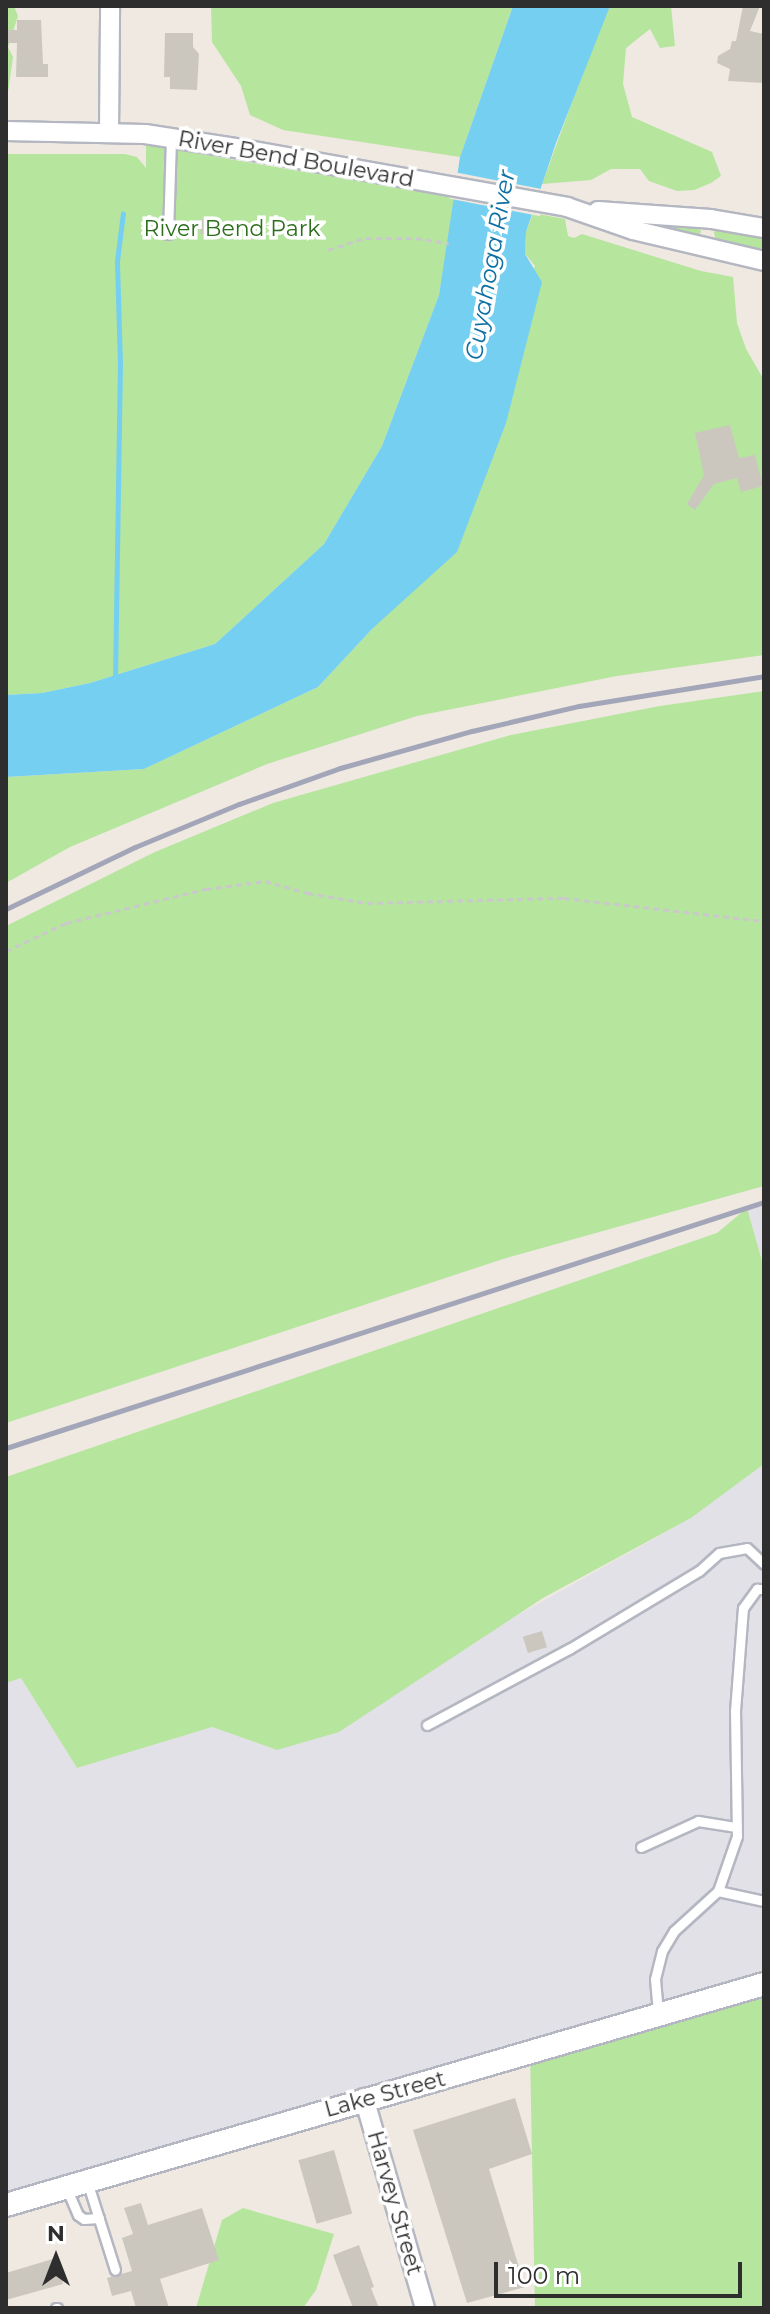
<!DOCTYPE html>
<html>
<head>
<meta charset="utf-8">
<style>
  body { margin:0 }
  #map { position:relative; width:770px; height:2314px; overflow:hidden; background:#efe9e1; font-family:Montserrat,sans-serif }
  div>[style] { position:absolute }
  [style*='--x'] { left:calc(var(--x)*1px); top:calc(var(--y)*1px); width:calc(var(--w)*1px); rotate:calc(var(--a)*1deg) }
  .industrial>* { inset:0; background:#e3e1e8 }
  .green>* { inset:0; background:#b6e59e }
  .water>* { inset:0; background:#75cff0 }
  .pier>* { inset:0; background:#efe9e1; transform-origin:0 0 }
  .stream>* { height:5px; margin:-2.5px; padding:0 2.5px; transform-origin:2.5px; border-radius:2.5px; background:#75cff0 }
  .building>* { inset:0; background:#cbc7bf; transform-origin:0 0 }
  .path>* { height:3px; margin-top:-1.5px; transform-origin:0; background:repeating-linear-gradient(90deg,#c9c9c9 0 6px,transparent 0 10px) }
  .roads { filter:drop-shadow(2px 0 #b4b7c1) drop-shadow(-2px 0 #b4b7c1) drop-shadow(0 2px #b4b7c1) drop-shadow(0 -2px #b4b7c1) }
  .service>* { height:9px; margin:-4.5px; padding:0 4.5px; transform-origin:4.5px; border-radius:4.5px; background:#fff }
  .minor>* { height:18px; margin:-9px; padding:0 9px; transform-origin:9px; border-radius:9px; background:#fff }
  .tertiary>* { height:22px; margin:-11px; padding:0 11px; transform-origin:11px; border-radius:11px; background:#fff }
  .rail>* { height:5px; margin:-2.5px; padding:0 2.5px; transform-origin:2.5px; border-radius:2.5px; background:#a3a6b8 }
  span { translate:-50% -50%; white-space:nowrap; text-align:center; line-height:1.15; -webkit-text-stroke:7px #fff; paint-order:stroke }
  .street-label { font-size:22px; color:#2e2e2e }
  .park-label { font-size:22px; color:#2c6e1b }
  .water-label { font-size:24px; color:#0d6fa3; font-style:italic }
  .frame { position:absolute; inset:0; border:8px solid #2e2e2e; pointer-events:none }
  .north { position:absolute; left:16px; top:2218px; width:80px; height:80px; -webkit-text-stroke:6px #fff; paint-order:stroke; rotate:0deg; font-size:22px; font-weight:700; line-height:32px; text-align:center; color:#2e2e2e }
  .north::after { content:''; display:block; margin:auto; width:28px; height:36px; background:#2e2e2e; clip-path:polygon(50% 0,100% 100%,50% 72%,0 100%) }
  .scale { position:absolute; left:494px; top:2262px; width:248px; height:36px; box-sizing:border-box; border:4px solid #2e2e2e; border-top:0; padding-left:10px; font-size:24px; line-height:28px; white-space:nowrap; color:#2e2e2e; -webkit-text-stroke:6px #fff; paint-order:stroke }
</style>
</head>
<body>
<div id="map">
  <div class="industrial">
    <div style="clip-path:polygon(764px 1202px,764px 1268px,747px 1208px)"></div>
    <div style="clip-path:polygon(764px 1464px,764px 1984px,6px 2205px,6px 1683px,21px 1678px,77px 1768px,212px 1727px,277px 1750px,691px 1518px)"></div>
  </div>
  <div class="green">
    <div style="clip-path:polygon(6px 6px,14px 6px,18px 16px,8px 47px,13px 57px,6px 106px)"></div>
    <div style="clip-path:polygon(211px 6px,513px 6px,460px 157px,283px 130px,250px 115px,241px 86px,212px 42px)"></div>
    <div style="clip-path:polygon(610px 6px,671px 6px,675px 46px,660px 48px,650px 29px,626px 48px,623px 84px,632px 117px,712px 152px,721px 176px,711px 183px,694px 190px,677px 191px,649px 181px,640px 169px,611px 169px,591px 180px,542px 184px,599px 29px)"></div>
    <div style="clip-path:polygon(146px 145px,455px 197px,439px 295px,382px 446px,324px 544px,215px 644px,90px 683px,42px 693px,6px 695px,6px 154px,125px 154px,137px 157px,146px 168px)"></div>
    <div style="clip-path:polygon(533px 213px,565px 219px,568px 236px,574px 238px,582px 234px,701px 271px,733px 277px,737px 323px,746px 349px,764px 380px,764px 655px,617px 676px,417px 716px,267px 764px,70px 847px,6px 883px,6px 777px,144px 769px,318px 687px,373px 628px,535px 266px,525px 254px,526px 232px)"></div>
    <div style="clip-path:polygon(634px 217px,699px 225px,701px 232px,697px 238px,650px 228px)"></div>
    <div style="clip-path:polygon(721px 226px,764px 233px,764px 256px,716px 243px,714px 232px)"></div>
    <div style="clip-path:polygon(764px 691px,764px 1186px,503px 1259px,6px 1423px,6px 926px,155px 852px,273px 803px,511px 735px,660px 706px)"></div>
    <div style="clip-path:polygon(747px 1208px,764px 1268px,764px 1464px,691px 1518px,543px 1598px,339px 1732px,277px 1750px,212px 1727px,77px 1768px,21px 1678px,6px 1683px,6px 1477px,717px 1233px)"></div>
    <div style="clip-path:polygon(764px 1983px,764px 2308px,535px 2308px,530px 2053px)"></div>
    <div style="clip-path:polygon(243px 2208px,334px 2234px,316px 2290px,303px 2308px,196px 2308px,222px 2220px)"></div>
  </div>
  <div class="water">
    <div style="clip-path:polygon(513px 6px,610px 6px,556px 143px,526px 232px,525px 254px,542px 282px,506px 423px,457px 552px,373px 628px,318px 687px,144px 769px,6px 777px,6px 695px,42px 693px,90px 683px,215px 644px,324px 544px,382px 446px,439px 295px,460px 157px)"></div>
  </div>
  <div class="pier">
    <div style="left:454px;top:172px;width:93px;height:27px;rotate:11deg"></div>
  </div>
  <div class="stream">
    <div style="--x:115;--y:680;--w:316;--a:-89.1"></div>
    <div style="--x:120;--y:364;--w:103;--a:-91.7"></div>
    <div style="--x:117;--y:261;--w:48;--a:-82.9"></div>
  </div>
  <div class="building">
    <div style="clip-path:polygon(743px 6px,760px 6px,750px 31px,764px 34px,764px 83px,728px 81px,730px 69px,717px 63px,718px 56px,730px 49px,732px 41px,736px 41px)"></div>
    <div style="clip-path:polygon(17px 20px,41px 20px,43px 64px,48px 64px,48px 77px,16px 77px,17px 43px,6px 43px,6px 30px,17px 30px)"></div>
    <div style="clip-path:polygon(165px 33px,193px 33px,193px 47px,199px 54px,197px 90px,170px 89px,170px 77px,164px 77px)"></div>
    <div style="left:202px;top:219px;width:16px;height:15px;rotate:7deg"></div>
    <div style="clip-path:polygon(730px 425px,739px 458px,755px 455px,763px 486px,741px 492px,737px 478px,714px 484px,695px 510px,687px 504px,704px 475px,695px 433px)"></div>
    <div style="left:542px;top:1631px;width:17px;height:20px;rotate:73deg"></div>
    <div style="clip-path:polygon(515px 2098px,532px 2154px,489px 2169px,525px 2287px,467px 2303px,413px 2130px)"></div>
    <div style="left:334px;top:2150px;width:66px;height:37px;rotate:74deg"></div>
    <div style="clip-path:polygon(141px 2203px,148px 2225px,202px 2208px,219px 2260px,160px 2279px,169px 2308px,136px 2308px,131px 2291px,112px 2296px,107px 2278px,132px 2271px,122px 2238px,133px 2234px,124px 2208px)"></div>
    <div style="clip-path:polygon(359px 2245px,374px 2287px,371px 2288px,379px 2308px,353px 2308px,333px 2255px)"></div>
    <div style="clip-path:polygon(56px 2258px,63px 2284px,6px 2300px,6px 2273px)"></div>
  </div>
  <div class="path">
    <div style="--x:328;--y:250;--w:40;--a:-18"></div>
    <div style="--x:366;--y:238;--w:50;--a:0"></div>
    <div style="--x:416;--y:238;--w:33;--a:9"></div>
    <div style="--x:6;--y:951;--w:66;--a:-25"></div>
    <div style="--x:66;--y:923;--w:144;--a:-13.7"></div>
    <div style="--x:206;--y:889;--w:60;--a:-7.7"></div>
    <div style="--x:265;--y:881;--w:45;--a:15.6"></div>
    <div style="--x:308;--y:893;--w:60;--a:9.6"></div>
    <div style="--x:367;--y:903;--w:197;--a:-1.5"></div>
    <div style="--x:564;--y:898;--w:201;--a:6.6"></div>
  </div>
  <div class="roads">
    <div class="service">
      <div style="--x:168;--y:234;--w:97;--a:-88.2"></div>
      <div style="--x:427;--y:1725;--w:161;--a:-28.2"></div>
      <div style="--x:569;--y:1649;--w:152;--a:-31"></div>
      <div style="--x:699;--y:1571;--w:27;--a:-42"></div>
      <div style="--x:719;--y:1553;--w:28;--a:-10"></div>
      <div style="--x:747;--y:1548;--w:23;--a:43"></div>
      <div style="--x:641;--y:1847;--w:63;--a:-24.5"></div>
      <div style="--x:698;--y:1821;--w:39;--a:9"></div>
      <div style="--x:718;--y:1891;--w:47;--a:12.3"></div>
      <div style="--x:658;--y:2013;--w:34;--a:-95"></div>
      <div style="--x:655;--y:1979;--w:29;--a:-76"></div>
      <div style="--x:662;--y:1951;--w:23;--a:-59"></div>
      <div style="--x:674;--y:1931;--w:59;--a:-42.3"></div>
      <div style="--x:718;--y:1891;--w:58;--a:-70.9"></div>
      <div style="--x:737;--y:1836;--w:125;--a:-90.9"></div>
      <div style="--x:735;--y:1711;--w:103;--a:-85.6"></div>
      <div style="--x:743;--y:1608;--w:24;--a:-54"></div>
      <div style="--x:757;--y:1589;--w:7;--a:0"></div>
      <div style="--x:87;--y:2181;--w:93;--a:72.5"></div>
      <div style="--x:66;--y:2187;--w:30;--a:67"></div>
      <div style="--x:78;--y:2215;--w:7;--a:34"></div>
      <div style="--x:84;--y:2219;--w:15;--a:-4"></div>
      <div style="--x:56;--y:2308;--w:1;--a:0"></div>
    </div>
    <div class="minor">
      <div style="--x:6;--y:131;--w:139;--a:1.2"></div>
      <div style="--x:145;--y:134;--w:98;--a:8.8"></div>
      <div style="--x:242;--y:149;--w:330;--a:10.1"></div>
      <div style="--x:567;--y:207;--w:70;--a:19.2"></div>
      <div style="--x:633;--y:230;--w:135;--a:13.3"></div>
      <div style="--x:109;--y:132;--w:126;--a:-89.5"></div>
      <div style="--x:598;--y:211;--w:113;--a:4"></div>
      <div style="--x:711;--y:219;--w:54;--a:9.6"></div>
      <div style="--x:364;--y:2098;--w:219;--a:73.8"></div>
    </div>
    <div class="tertiary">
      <div style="--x:6;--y:2205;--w:790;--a:-16.25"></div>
    </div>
  </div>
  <div class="rail">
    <div style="--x:6;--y:909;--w:143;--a:-25.7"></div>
    <div style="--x:135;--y:847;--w:113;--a:-22.5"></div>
    <div style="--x:239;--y:804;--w:107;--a:-19.6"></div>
    <div style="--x:340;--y:768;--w:137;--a:-15.7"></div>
    <div style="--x:472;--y:731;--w:110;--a:-13.2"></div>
    <div style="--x:579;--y:706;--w:187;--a:-9.2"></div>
    <div style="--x:6;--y:1448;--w:797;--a:-17.98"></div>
  </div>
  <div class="street-label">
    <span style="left:296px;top:159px;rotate:10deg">River Bend Boulevard</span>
    <span style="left:385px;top:2094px;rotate:-15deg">Lake Street</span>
    <span style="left:395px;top:2203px;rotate:74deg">Harvey Street</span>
  </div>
  <div class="park-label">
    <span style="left:232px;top:229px">River Bend Park</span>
  </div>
  <div class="water-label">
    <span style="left:490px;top:265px;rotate:-80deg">Cuyahoga River</span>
  </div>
  <div class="frame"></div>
  <div class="north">N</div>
  <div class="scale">100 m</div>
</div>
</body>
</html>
